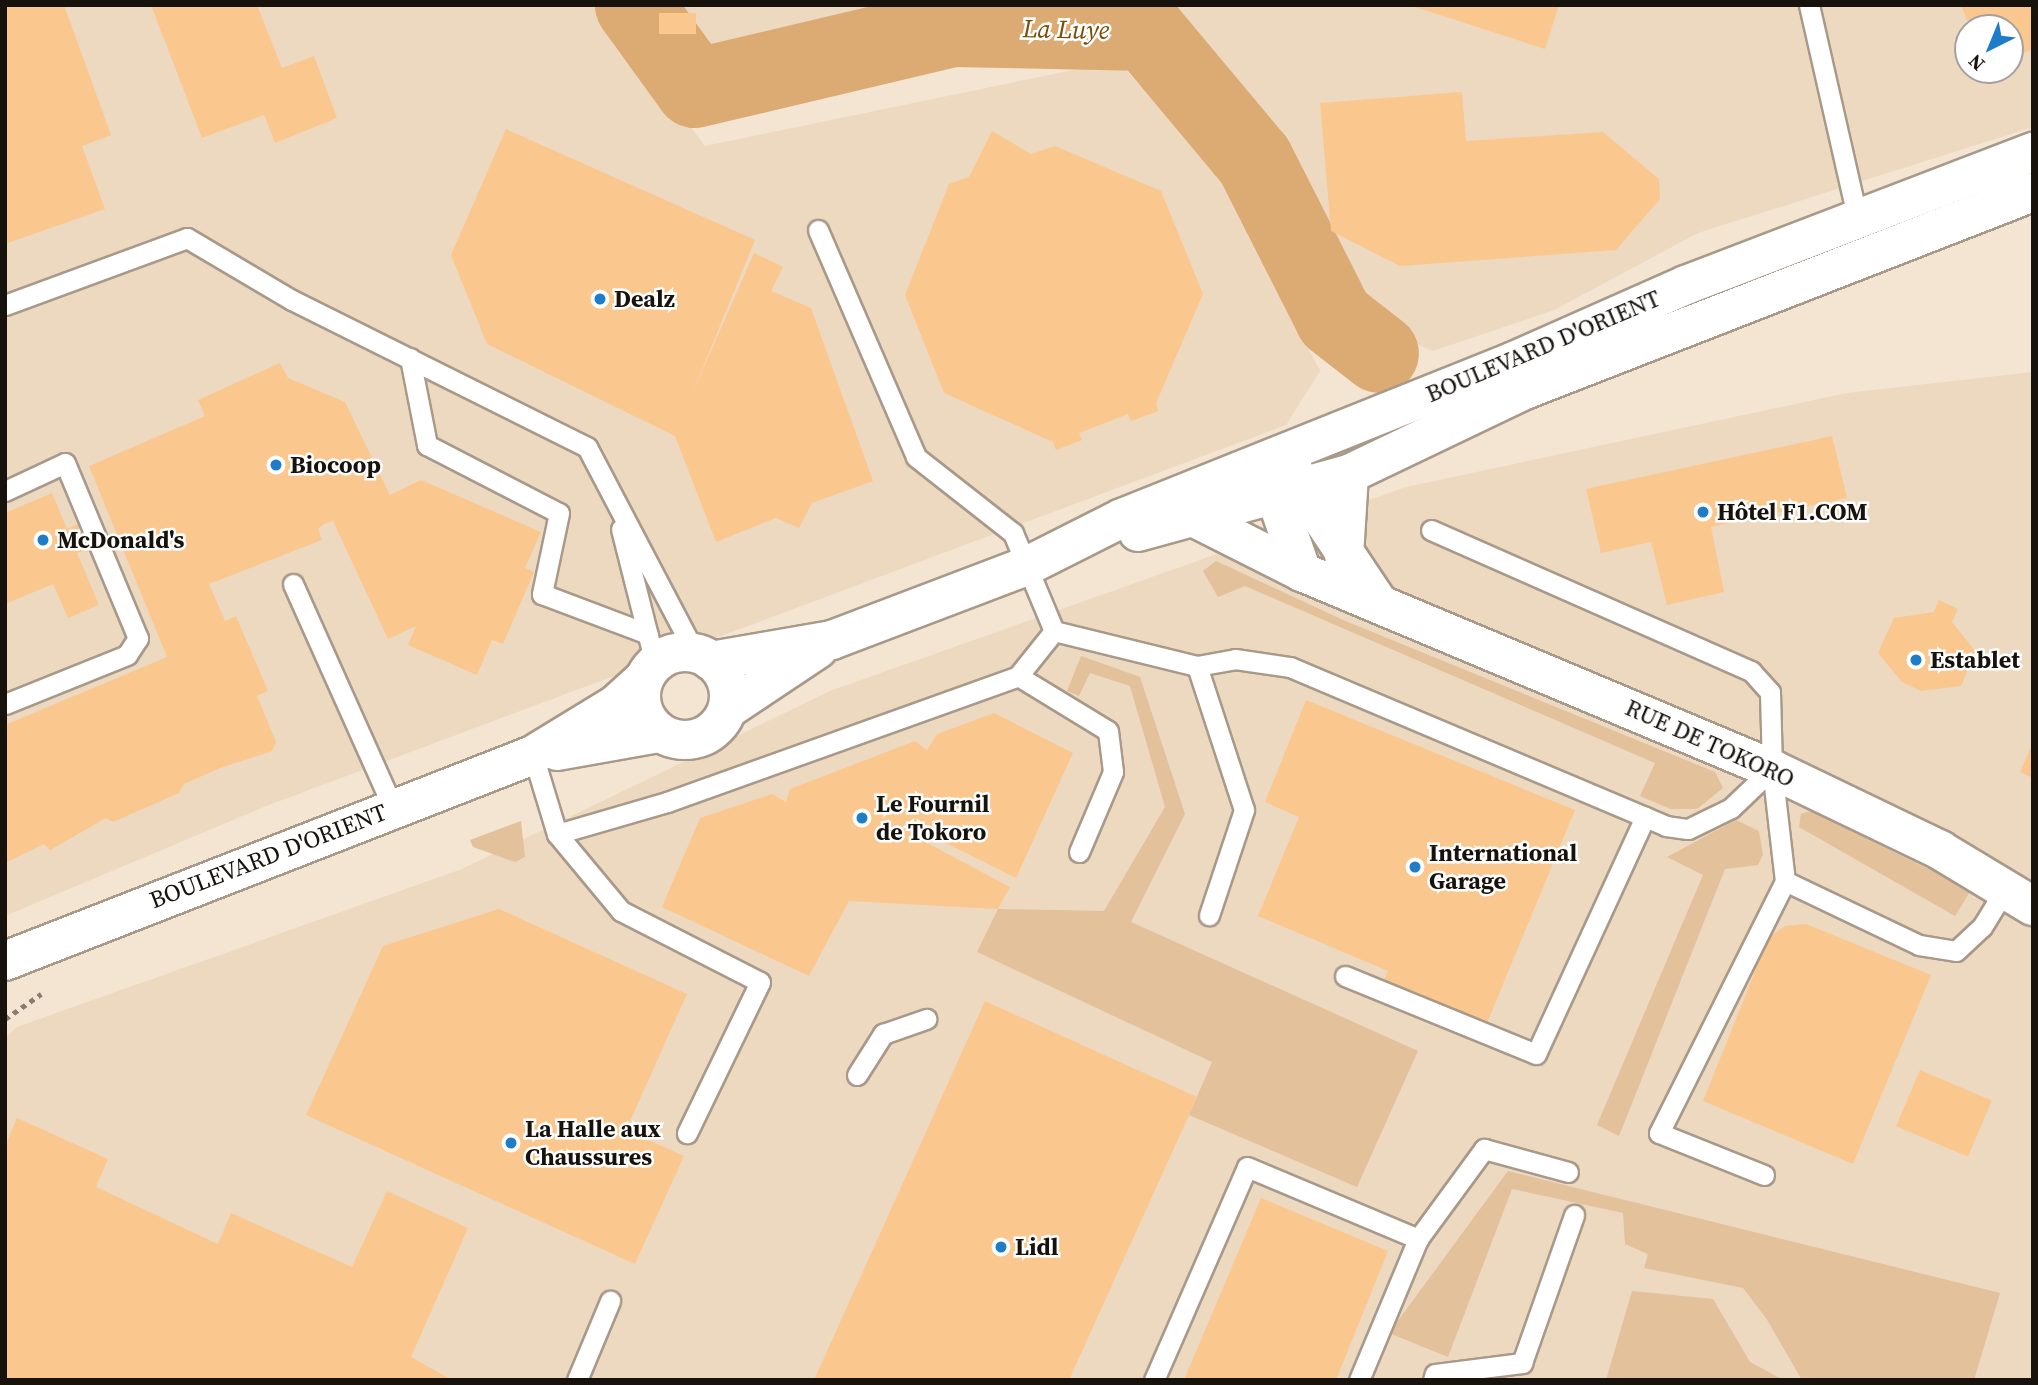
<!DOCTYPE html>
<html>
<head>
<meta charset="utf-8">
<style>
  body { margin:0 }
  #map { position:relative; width:2038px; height:1385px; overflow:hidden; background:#f4e4d2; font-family:"Source Serif 4",serif }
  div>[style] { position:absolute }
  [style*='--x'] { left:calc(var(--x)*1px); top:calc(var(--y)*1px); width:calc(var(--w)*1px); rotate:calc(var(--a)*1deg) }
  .built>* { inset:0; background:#edd8c0 }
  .green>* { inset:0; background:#e2c19b }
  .river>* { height:79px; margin:-39.5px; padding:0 39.5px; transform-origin:39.5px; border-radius:39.5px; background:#dcab73 }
  .building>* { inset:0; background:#fac88f; transform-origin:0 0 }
  .path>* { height:4.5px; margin-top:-2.25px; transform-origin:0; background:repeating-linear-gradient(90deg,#887d71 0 5px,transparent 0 10px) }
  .roads { filter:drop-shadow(2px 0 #a89989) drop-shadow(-2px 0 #a89989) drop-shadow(0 2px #a89989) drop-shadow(0 -2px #a89989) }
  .service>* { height:19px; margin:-9.5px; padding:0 9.5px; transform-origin:9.5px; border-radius:9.5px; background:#fff }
  .minor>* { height:38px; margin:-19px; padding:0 19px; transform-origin:19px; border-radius:19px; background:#fff }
  .tertiary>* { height:38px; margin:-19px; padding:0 19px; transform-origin:19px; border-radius:19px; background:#fff }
  .tertiary>.ring { margin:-19px; padding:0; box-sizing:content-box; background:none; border:38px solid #fff; border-radius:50% }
  .dots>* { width:19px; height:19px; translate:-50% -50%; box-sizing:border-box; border:4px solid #fff; border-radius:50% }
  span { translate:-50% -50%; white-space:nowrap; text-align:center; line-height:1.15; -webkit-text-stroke:5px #fff; paint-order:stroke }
  .poi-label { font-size:24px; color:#18120c; font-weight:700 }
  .left { translate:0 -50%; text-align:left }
  .street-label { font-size:24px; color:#18120c }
  .water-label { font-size:26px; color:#7a4c04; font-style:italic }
  .frame { position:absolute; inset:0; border:7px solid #18120c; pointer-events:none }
  .north { position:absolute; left:1954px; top:14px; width:70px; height:70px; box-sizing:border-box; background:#fff; border:2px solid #a3a09e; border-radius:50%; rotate:223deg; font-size:19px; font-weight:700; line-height:28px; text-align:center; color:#18120c }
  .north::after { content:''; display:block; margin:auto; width:24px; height:32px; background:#1f7cc8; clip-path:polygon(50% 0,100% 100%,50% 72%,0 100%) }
</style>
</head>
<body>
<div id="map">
  <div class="built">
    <div style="clip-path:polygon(5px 5px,600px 5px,705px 146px,1117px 61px,1216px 167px,1320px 371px,1286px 425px,266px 806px,5px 916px)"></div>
    <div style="clip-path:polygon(evenodd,658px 5px,2033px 5px,2033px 127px,1698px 233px,1554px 310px,1433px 351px,1385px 332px,1343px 296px,1156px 10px,964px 14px,694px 61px,658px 5px,1968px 28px,2010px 28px,2010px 70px,1968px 70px,1968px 28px)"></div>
    <div style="clip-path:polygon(2033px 372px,2033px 1380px,5px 1380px,5px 1038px,17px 1027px,462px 869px,830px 691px,1406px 487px,1847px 393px)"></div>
  </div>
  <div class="green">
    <div style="clip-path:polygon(1216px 561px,1343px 620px,1715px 772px,1723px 788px,1697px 809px,1671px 809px,1640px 796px,1655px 763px,1245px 586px,1218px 597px,1203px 571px)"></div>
    <div style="clip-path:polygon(1081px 656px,1140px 677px,1185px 814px,1131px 922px,1418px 1051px,1357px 1187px,1189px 1115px,1212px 1062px,977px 952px,998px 909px,1104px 911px,1165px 807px,1130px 686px,1090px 673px,1079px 696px,1067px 691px)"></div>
    <div style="clip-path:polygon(1810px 811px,1971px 890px,1955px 916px,1799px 827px,1801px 814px)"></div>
    <div style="clip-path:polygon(1736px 820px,1759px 831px,1763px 855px,1758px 865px,1725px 869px,1619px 1136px,1597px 1125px,1703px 875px,1667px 857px)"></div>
    <div style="clip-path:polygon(521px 821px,525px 857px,515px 862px,473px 847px,470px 840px)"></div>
    <div style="clip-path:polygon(1508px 1171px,2000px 1293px,1974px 1380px,1802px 1380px,1766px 1318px,1743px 1288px,1644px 1268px,1648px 1254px,1625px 1244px,1623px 1213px,1512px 1189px,1448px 1357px,1389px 1333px)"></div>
    <div style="clip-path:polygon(1632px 1291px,1713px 1299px,1750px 1362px,1784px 1380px,1606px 1380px)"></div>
  </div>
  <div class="river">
    <div style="--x:634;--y:5;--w:102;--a:54.1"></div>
    <div style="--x:694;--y:88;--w:266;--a:-13.3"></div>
    <div style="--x:953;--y:27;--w:193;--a:1.2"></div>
    <div style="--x:1146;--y:31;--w:168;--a:50.1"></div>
    <div style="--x:1254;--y:160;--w:177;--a:63.1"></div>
    <div style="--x:1334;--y:318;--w:57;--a:37.9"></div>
  </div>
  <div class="building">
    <div style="clip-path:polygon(5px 5px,64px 5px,111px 135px,82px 146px,105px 209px,5px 244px)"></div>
    <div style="clip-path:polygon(151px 5px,257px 5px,282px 68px,314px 56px,337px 118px,275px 143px,264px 115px,202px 138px)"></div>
    <div style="clip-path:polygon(1409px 5px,1559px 5px,1545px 49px)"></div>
    <div style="clip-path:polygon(1961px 5px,2033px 5px,2033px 49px,2010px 59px,2010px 28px,1970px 28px)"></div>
    <div style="left:659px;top:13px;width:37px;height:21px"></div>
    <div style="clip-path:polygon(1462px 92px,1466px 141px,1603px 132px,1659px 179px,1660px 199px,1616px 250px,1400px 266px,1331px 231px,1320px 103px)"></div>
    <div style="clip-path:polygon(506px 129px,755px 240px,693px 392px,754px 253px,783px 267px,771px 291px,811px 308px,873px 481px,812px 503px,799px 528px,776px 518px,716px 542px,675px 436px,487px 344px,451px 255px)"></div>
    <div style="clip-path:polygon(992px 131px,1031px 154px,1055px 146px,1161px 191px,1203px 294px,1156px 403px,1158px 411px,1131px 421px,1128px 414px,1079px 433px,1082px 440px,1056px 450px,1053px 442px,944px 393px,905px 295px,949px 184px,969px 177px)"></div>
    <div style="clip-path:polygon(280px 363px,288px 378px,345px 402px,390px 495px,421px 480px,541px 532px,525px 568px,534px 572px,503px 644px,492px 640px,477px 675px,408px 645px,416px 626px,388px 639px,333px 521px,324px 524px,318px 529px,322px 540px,209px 584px,225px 621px,236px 616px,268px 691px,257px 696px,276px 742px,272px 751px,220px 768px,184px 784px,179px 793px,113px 822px,106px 818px,50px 850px,44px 844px,7px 862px,5px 725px,167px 657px,89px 466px,205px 416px,198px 400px)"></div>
    <div style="clip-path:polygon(1832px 436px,1847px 498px,1711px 527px,1724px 592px,1667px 605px,1651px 542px,1601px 553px,1586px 489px)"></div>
    <div style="clip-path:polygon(52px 493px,67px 529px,78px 524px,84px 551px,77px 553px,99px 605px,68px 618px,53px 584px,5px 604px,5px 513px)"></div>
    <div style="clip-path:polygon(1939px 600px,1958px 609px,1952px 622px,1976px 652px,1961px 686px,1921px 691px,1902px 682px,1878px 653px,1894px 618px,1934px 612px)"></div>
    <div style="clip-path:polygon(1306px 700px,1575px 810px,1487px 1023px,1383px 982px,1388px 971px,1258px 916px,1299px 817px,1265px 802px)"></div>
    <div style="clip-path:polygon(994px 713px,1073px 753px,1016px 878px,926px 833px,916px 837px,1010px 887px,998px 909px,849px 901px,809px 976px,662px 907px,700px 818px,772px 794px,786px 802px,790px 789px,915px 741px,927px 750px,937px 734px)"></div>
    <div style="clip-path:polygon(2033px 743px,2033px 778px,2020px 772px)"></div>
    <div style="clip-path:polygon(499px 909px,687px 994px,626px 1130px,684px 1156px,635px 1264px,306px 1115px,383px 946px)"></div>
    <div style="clip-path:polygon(1806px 924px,1931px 975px,1853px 1164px,1703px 1101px,1769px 937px,1785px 926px)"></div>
    <div style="clip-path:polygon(985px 1001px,1197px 1097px,1189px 1115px,1069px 1380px,814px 1380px)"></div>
    <div style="left:1920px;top:1070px;width:78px;height:61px;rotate:23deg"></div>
    <div style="clip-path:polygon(17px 1118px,108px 1159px,96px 1187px,218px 1244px,231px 1213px,352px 1267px,387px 1191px,468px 1228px,411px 1357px,452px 1380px,5px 1380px,5px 1146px)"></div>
    <div style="clip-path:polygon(1261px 1198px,1388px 1251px,1336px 1380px,1184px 1380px)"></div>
  </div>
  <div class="path">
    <div style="--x:5;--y:1019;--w:44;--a:-34.8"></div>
  </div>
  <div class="roads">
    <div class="service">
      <div style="--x:1809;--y:5;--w:226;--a:77.2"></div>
      <div style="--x:818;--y:230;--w:247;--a:66.6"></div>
      <div style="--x:916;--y:457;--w:123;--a:38.1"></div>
      <div style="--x:1013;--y:533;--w:106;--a:67.3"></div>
      <div style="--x:1054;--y:631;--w:147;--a:13.8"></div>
      <div style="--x:1197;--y:666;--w:39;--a:-10"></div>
      <div style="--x:1235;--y:659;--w:56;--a:8.3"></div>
      <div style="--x:1290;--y:667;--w:408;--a:22.9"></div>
      <div style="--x:1666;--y:826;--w:22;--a:8"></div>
      <div style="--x:1688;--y:829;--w:48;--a:-26"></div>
      <div style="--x:1731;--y:808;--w:57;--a:-43.6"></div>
      <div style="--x:5;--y:305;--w:194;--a:-20.2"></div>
      <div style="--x:187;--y:238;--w:122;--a:30.6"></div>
      <div style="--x:292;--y:300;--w:330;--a:26.5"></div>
      <div style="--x:587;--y:447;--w:233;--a:62.3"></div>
      <div style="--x:410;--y:358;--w:89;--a:78.9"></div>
      <div style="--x:427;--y:445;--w:148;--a:27.3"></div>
      <div style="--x:559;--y:513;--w:83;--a:101.9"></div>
      <div style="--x:542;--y:594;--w:113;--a:20.7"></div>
      <div style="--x:5;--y:491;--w:66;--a:-25"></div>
      <div style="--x:65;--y:463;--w:190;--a:67.4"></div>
      <div style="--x:138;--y:638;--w:20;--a:123"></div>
      <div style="--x:127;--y:655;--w:131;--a:158.1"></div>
      <div style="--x:621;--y:529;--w:138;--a:75.8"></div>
      <div style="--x:1431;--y:530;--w:350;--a:23.8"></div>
      <div style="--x:1751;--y:671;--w:28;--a:48"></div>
      <div style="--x:1770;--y:692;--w:77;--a:88.5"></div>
      <div style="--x:1772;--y:769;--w:113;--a:83.4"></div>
      <div style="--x:1785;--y:881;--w:148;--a:25.5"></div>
      <div style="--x:1919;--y:945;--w:37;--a:9"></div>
      <div style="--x:1956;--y:951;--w:35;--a:-43"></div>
      <div style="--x:1982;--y:927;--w:46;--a:-58.4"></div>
      <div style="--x:293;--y:584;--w:245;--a:65.9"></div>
      <div style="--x:1197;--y:666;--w:151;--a:71.9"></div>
      <div style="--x:1244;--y:810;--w:111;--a:108.4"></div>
      <div style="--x:1018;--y:676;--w:105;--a:31.4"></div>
      <div style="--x:1108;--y:731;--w:41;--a:83"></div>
      <div style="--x:1113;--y:772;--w:87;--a:113"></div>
      <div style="--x:533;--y:755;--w:83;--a:73.1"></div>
      <div style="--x:557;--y:834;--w:115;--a:-16.2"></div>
      <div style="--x:667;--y:802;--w:373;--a:-19.7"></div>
      <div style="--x:1018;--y:676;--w:58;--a:-51.3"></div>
      <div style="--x:557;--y:834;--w:100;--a:50.3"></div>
      <div style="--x:621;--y:911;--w:156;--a:27.1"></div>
      <div style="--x:760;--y:982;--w:168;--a:115.8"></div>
      <div style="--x:1345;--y:976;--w:206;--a:22.2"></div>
      <div style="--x:1536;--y:1054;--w:261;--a:-65.3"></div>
      <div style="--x:857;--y:1075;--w:49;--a:-57.6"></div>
      <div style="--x:883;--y:1034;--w:46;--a:-19.2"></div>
      <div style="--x:1764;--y:1175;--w:113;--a:-158.2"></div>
      <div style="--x:1659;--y:1133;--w:282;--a:-63.4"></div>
      <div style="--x:577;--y:1380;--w:86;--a:-67.3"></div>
      <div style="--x:1154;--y:1380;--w:232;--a:-66.4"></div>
      <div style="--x:1247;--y:1167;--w:186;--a:22.8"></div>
      <div style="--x:1418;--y:1239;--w:112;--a:-53.7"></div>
      <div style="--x:1484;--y:1149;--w:87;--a:15.3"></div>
      <div style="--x:1359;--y:1380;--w:153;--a:-67.3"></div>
      <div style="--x:1433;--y:1380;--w:6;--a:-72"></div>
      <div style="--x:1435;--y:1374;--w:88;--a:-7.2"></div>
      <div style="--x:1522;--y:1363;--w:157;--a:-70.6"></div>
    </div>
    <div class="minor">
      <div style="--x:1283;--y:460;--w:169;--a:56.3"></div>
      <div style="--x:1293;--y:469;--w:32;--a:125"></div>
      <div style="--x:1275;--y:495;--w:82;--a:70.7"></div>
      <div style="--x:1195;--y:518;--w:120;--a:26.8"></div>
      <div style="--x:1302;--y:572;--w:510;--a:22.74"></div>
      <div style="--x:1772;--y:769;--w:187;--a:25.7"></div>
      <div style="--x:1940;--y:850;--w:109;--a:31.1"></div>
      <div style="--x:1344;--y:556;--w:82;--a:-86.5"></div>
    </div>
    <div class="tertiary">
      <div style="--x:1138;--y:532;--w:219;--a:-15.4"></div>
      <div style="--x:1349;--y:474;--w:192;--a:-25.6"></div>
      <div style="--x:1522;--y:391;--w:548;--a:-21.28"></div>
      <div class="ring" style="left:641px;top:652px;width:50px;height:50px"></div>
      <div style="--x:711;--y:661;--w:123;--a:-9.8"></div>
      <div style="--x:832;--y:640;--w:209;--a:-20.8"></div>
      <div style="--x:1027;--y:566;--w:106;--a:-26.8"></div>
      <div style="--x:1122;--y:518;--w:420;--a:-21.8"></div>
      <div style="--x:1512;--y:362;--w:190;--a:-23.9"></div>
      <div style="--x:1686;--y:285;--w:372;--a:-21"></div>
      <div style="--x:728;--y:709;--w:108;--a:-33.7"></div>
      <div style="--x:557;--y:751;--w:103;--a:-10.1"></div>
      <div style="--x:5;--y:961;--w:567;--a:-21.31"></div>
      <div style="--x:533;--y:755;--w:96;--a:-31.4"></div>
      <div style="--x:615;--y:705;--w:39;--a:-42"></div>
    </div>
  </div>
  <div class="dots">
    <div style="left:600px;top:299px;background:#1f7cc8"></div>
    <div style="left:276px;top:465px;background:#1f7cc8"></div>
    <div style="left:1703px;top:512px;background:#1f7cc8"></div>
    <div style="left:43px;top:540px;background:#1f7cc8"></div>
    <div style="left:1916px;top:660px;background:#1f7cc8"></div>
    <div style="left:862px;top:818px;background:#1f7cc8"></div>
    <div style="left:1415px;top:867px;background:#1f7cc8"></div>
    <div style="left:511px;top:1143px;background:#1f7cc8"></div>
    <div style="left:1001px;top:1247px;background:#1f7cc8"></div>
  </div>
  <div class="poi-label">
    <span class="left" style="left:614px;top:299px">Dealz</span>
    <span class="left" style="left:290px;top:465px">Biocoop</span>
    <span class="left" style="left:1717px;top:512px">Hôtel F1.COM</span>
    <span class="left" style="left:57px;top:540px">McDonald's</span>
    <span class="left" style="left:1930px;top:660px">Establet</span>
    <span class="left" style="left:876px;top:818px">Le Fournil<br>de Tokoro</span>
    <span class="left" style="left:1429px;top:867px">International<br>Garage</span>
    <span class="left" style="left:525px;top:1143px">La Halle aux<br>Chaussures</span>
    <span class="left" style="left:1015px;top:1247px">Lidl</span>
  </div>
  <div class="street-label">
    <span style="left:1543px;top:346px;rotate:-23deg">BOULEVARD D'ORIENT</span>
    <span style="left:1710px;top:743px;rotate:24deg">RUE DE TOKORO</span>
    <span style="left:268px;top:856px;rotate:-21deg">BOULEVARD D'ORIENT</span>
  </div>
  <div class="water-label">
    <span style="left:1066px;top:30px;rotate:1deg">La Luye</span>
  </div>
  <div class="frame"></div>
  <div class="north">N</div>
</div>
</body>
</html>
